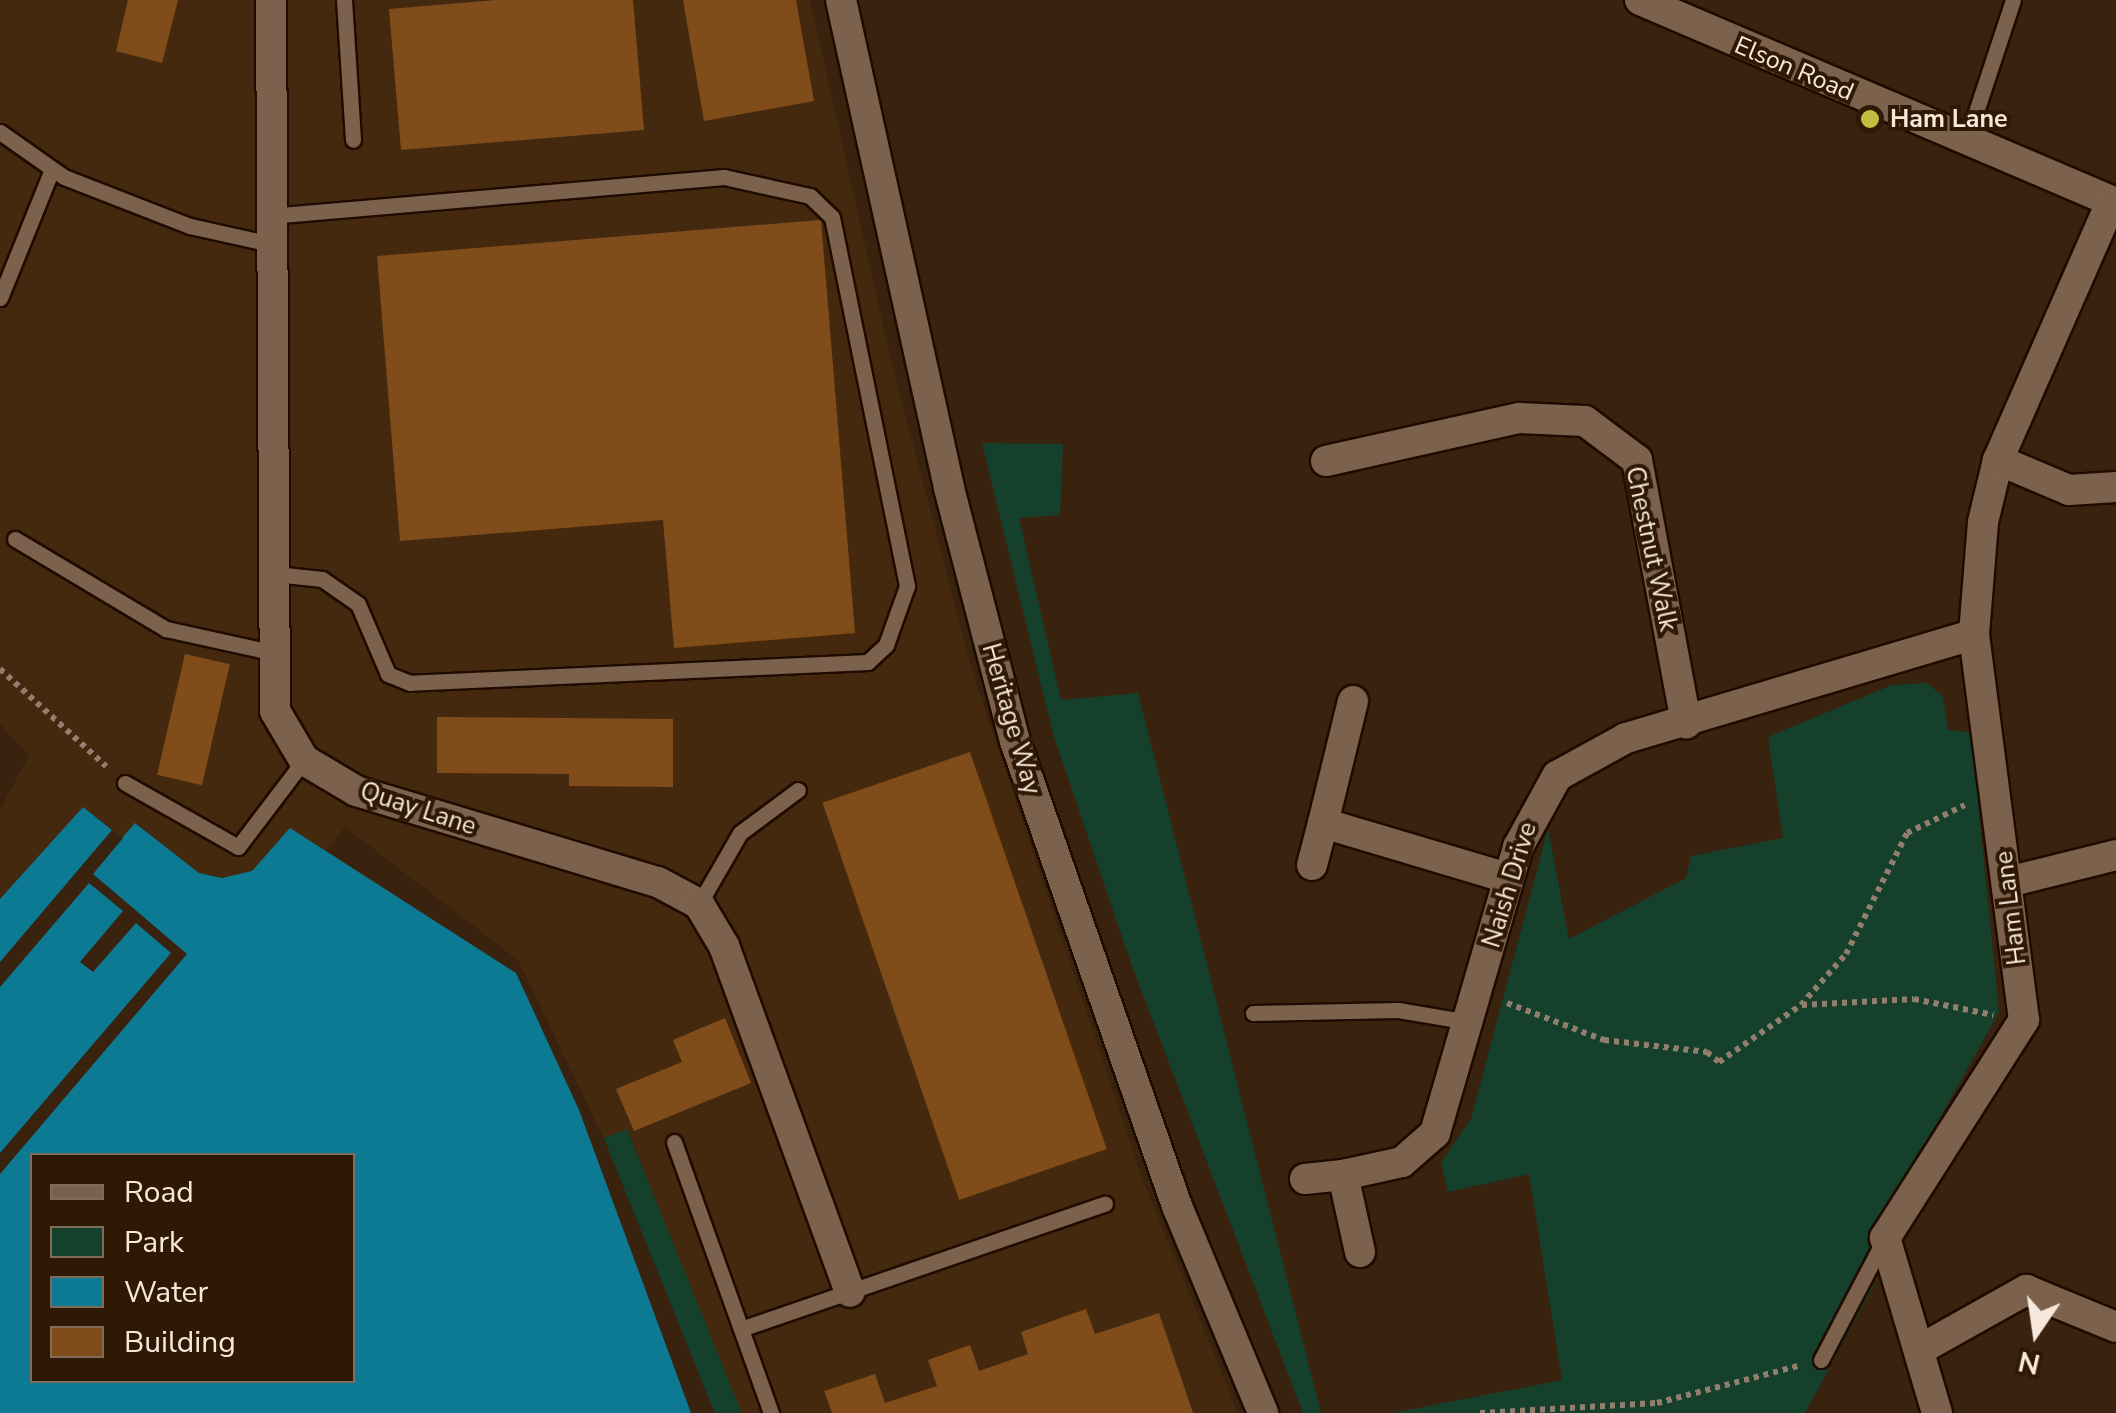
<!DOCTYPE html>
<html>
<head>
<meta charset="utf-8">
<style>
  body { margin:0 }
  #map { position:relative; width:2116px; height:1413px; overflow:hidden; background:#39220e; font-family:"Nunito Sans",sans-serif }
  div>[style] { position:absolute }
  [style*='--x'] { left:calc(var(--x)*1px); top:calc(var(--y)*1px); width:calc(var(--w)*1px); rotate:calc(var(--a)*1deg) }
  .built>* { inset:0; background:#45290f }
  .green>* { inset:0; background:#15402c; transform-origin:0 0 }
  .water>* { inset:0; background:#0d7a94 }
  .pier>* { inset:0; background:#39220e }
  .building>* { inset:0; background:#804c19; transform-origin:0 0 }
  .path>* { height:6px; margin-top:-3px; transform-origin:0; background:repeating-linear-gradient(90deg,#917e6d 0 5px,transparent 0 10px) }
  .roads { filter:drop-shadow(2px 0 #1f0b00) drop-shadow(-2px 0 #1f0b00) drop-shadow(0 2px #1f0b00) drop-shadow(0 -2px #1f0b00) }
  .lane>* { height:15px; margin:-7.5px; padding:0 7.5px; transform-origin:7.5px; border-radius:7.5px; background:#7c624d }
  .street>* { height:30px; margin:-15px; padding:0 15px; transform-origin:15px; border-radius:15px; background:#7c624d }
  .secondary>* { height:30px; margin:-15px; padding:0 15px; transform-origin:15px; border-radius:15px; background:#7c624d }
  .dots>* { width:28px; height:28px; translate:-50% -50%; box-sizing:border-box; border:5px solid #2f1905; border-radius:50% }
  span { translate:-50% -50%; white-space:nowrap; text-align:center; line-height:1.15; -webkit-text-stroke:8px #2f1905; paint-order:stroke }
  .street-label { font-size:25px; color:#f7e8db }
  .poi-label { font-size:25px; color:#f7e8db; font-weight:700 }
  .left { translate:0 -50%; text-align:left }
  .legend { position:absolute; left:30px; top:1153px; width:325px; height:230px; box-sizing:border-box; background:#2f1905; border:2px solid #7f6c5b; margin:0; padding:12px 18px; list-style:none; font-size:30px; color:#f7e8db }
  .legend li { display:flex; align-items:center; gap:20px; height:50px }
  .legend b { width:50px; border:2px solid #7f6c5b }
  .north { position:absolute; left:1986px; top:1283px; width:100px; height:100px; -webkit-text-stroke:8px #2f1905; paint-order:stroke; rotate:193deg; font-size:28px; font-weight:700; line-height:40px; text-align:center; color:#f7e8db }
  .north::after { content:''; display:block; margin:auto; width:35px; height:45px; background:#f7e8db; clip-path:polygon(50% 0,100% 100%,50% 72%,0 100%) }
</style>
</head>
<body>
<div id="map">
  <div class="built">
    <div style="clip-path:polygon(0 0,810px 0,889px 352px,973px 674px,1144px 1183px,1238px 1413px,739px 1413px,628px 1130px,604px 1139px,518px 960px,345px 827px,324px 853px,290px 829px,252px 871px,222px 878px,199px 873px,136px 823px,123px 838px,83px 807px,0 899px,0 809px,29px 756px,0 724px)"></div>
  </div>
  <div class="green">
    <div style="clip-path:polygon(982px 443px,1063px 444px,1060px 515px,1019px 518px,1061px 700px,1138px 693px,1321px 1413px,1303px 1413px,1132px 966px,1053px 734px)"></div>
    <div style="clip-path:polygon(1927px 683px,1943px 696px,1948px 730px,1971px 732px,1999px 1012px,1875px 1234px,1873px 1287px,1805px 1413px,1392px 1413px,1562px 1380px,1529px 1174px,1448px 1192px,1441px 1162px,1471px 1119px,1548px 829px,1569px 939px,1686px 878px,1691px 856px,1783px 838px,1768px 737px,1892px 685px)"></div>
    <div style="left:627px;top:1129px;width:305px;height:25px;rotate:68deg"></div>
  </div>
  <div class="water">
    <div style="clip-path:polygon(evenodd,83px 807px,122px 838px,135px 823px,199px 873px,222px 878px,252px 871px,290px 828px,516px 973px,579px 1110px,691px 1413px,0 1413px,0 899px,83px 807px,32px 1156px,352px 1156px,352px 1380px,32px 1380px,32px 1156px)"></div>
  </div>
  <div class="pier">
    <div style="clip-path:polygon(112px 830px,123px 838px,93px 874px,187px 954px,0 1174px,0 1153px,171px 953px,136px 923px,93px 972px,80px 962px,123px 911px,89px 883px,0 987px,0 962px)"></div>
  </div>
  <div class="building">
    <div style="clip-path:polygon(128px 0,178px 0,162px 63px,116px 51px)"></div>
    <div style="clip-path:polygon(496px 0,633px 0,644px 130px,401px 150px,389px 9px)"></div>
    <div style="clip-path:polygon(683px 0,796px 0,814px 101px,704px 121px)"></div>
    <div style="clip-path:polygon(821px 220px,855px 633px,674px 648px,663px 520px,400px 541px,377px 256px)"></div>
    <div style="left:185px;top:654px;width:46px;height:124px;rotate:13deg"></div>
    <div style="clip-path:polygon(437px 717px,673px 719px,673px 787px,569px 786px,569px 774px,437px 773px)"></div>
    <div style="left:970px;top:752px;width:420px;height:156px;rotate:71deg"></div>
    <div style="clip-path:polygon(725px 1018px,751px 1083px,634px 1131px,616px 1089px,682px 1062px,673px 1040px)"></div>
    <div style="clip-path:polygon(1086px 1309px,1095px 1334px,1159px 1313px,1193px 1413px,832px 1413px,824px 1391px,875px 1374px,885px 1403px,937px 1386px,928px 1360px,970px 1345px,979px 1371px,1028px 1354px,1021px 1332px)"></div>
  </div>
  <div class="path">
    <div style="--x:0;--y:669;--w:144;--a:42.5"></div>
    <div style="--x:1507;--y:1003;--w:104;--a:20.9"></div>
    <div style="--x:1604;--y:1040;--w:104;--a:6.6"></div>
    <div style="--x:1707;--y:1052;--w:16;--a:40"></div>
    <div style="--x:1719;--y:1062;--w:100;--a:-34.8"></div>
    <div style="--x:1801;--y:1005;--w:68;--a:-48.6"></div>
    <div style="--x:1846;--y:954;--w:136;--a:-63.2"></div>
    <div style="--x:1907;--y:833;--w:64;--a:-25.8"></div>
    <div style="--x:1802;--y:1005;--w:112;--a:-3.1"></div>
    <div style="--x:1914;--y:999;--w:81;--a:11.4"></div>
    <div style="--x:1480;--y:1413;--w:177;--a:-3.2"></div>
    <div style="--x:1657;--y:1403;--w:146;--a:-14.7"></div>
  </div>
  <div class="roads">
    <div class="lane">
      <div style="--x:344;--y:0;--w:140;--a:86.3"></div>
      <div style="--x:0;--y:132;--w:78;--a:35.1"></div>
      <div style="--x:64;--y:177;--w:135;--a:21.3"></div>
      <div style="--x:190;--y:226;--w:83;--a:12.5"></div>
      <div style="--x:1967;--y:139;--w:146;--a:-71.7"></div>
      <div style="--x:269;--y:216;--w:457;--a:-4.9"></div>
      <div style="--x:724;--y:177;--w:88;--a:12.5"></div>
      <div style="--x:810;--y:196;--w:30;--a:44"></div>
      <div style="--x:832;--y:217;--w:377;--a:78.5"></div>
      <div style="--x:907;--y:586;--w:63;--a:109.6"></div>
      <div style="--x:886;--y:645;--w:25;--a:137"></div>
      <div style="--x:868;--y:662;--w:458;--a:177.4"></div>
      <div style="--x:410;--y:683;--w:24;--a:-158"></div>
      <div style="--x:388;--y:674;--w:76;--a:-113.2"></div>
      <div style="--x:358;--y:604;--w:44;--a:-145.2"></div>
      <div style="--x:322;--y:579;--w:47;--a:-173.9"></div>
      <div style="--x:0;--y:298;--w:139;--a:-68"></div>
      <div style="--x:15;--y:539;--w:176;--a:30.8"></div>
      <div style="--x:166;--y:629;--w:112;--a:12.4"></div>
      <div style="--x:125;--y:783;--w:130;--a:29.5"></div>
      <div style="--x:238;--y:847;--w:109;--a:-52.8"></div>
      <div style="--x:699;--y:904;--w:82;--a:-60"></div>
      <div style="--x:740;--y:833;--w:72;--a:-36.6"></div>
      <div style="--x:1253;--y:1013;--w:145;--a:-1.2"></div>
      <div style="--x:1398;--y:1010;--w:73;--a:9.5"></div>
      <div style="--x:674;--y:1142;--w:288;--a:70.3"></div>
      <div style="--x:741;--y:1329;--w:385;--a:-19"></div>
      <div style="--x:1821;--y:1360;--w:136;--a:-62.3"></div>
    </div>
    <div class="street">
      <div style="--x:271;--y:0;--w:711;--a:89.68"></div>
      <div style="--x:275;--y:711;--w:57;--a:59.4"></div>
      <div style="--x:304;--y:760;--w:61;--a:30.8"></div>
      <div style="--x:356;--y:791;--w:315;--a:16.8"></div>
      <div style="--x:658;--y:882;--w:47;--a:28.2"></div>
      <div style="--x:699;--y:904;--w:49;--a:59.2"></div>
      <div style="--x:724;--y:946;--w:368;--a:70"></div>
      <div style="--x:1640;--y:0;--w:517;--a:23.1"></div>
      <div style="--x:1998;--y:460;--w:77;--a:22.9"></div>
      <div style="--x:2069;--y:490;--w:47;--a:-3.7"></div>
      <div style="--x:1326;--y:461;--w:198;--a:-12.6"></div>
      <div style="--x:1519;--y:418;--w:66;--a:2.6"></div>
      <div style="--x:1585;--y:421;--w:65;--a:36.9"></div>
      <div style="--x:1637;--y:460;--w:268;--a:79.4"></div>
      <div style="--x:1353;--y:701;--w:126;--a:103.8"></div>
      <div style="--x:1323;--y:823;--w:193;--a:16.6"></div>
      <div style="--x:1312;--y:865;--w:43;--a:-75.3"></div>
      <div style="--x:2008;--y:882;--w:111;--a:-14"></div>
      <div style="--x:1305;--y:1179;--w:38;--a:-6"></div>
      <div style="--x:1360;--y:1252;--w:79;--a:-102.4"></div>
      <div style="--x:1343;--y:1175;--w:60;--a:-12.4"></div>
      <div style="--x:1402;--y:1162;--w:44;--a:-41.3"></div>
      <div style="--x:1435;--y:1133;--w:298;--a:-73.8"></div>
      <div style="--x:1518;--y:847;--w:81;--a:-61.2"></div>
      <div style="--x:1557;--y:776;--w:79;--a:-28.8"></div>
      <div style="--x:1626;--y:738;--w:363;--a:-16.6"></div>
      <div style="--x:1919;--y:1350;--w:123;--a:-29.3"></div>
      <div style="--x:2026;--y:1290;--w:97;--a:22.3"></div>
      <div style="--x:1937;--y:1413;--w:183;--a:-106.5"></div>
      <div style="--x:1885;--y:1238;--w:259;--a:-57.5"></div>
      <div style="--x:2024;--y:1020;--w:389;--a:-97.4"></div>
      <div style="--x:1974;--y:634;--w:112;--a:-85.4"></div>
      <div style="--x:1983;--y:522;--w:64;--a:-76.4"></div>
      <div style="--x:1998;--y:460;--w:282;--a:-66.3"></div>
    </div>
    <div class="secondary">
      <div style="--x:841;--y:0;--w:500;--a:77.5"></div>
      <div style="--x:949;--y:488;--w:261;--a:75.4"></div>
      <div style="--x:1015;--y:741;--w:492;--a:70.8"></div>
      <div style="--x:1177;--y:1206;--w:224;--a:67.4"></div>
    </div>
  </div>
  <div class="dots">
    <div style="left:1870px;top:119px;background:#c2bd3f"></div>
  </div>
  <div class="street-label">
    <span style="left:1794px;top:69px;rotate:23deg">Elson Road</span>
    <span style="left:1651px;top:549px;rotate:78deg">Chestnut Walk</span>
    <span style="left:1011px;top:719px;rotate:74deg">Heritage Way</span>
    <span style="left:418px;top:809px;rotate:18deg">Quay Lane</span>
    <span style="left:1510px;top:885px;rotate:-73deg">Naish Drive</span>
    <span style="left:2011px;top:908px;rotate:-97deg">Ham Lane</span>
  </div>
  <div class="poi-label">
    <span class="left" style="left:1890px;top:119px">Ham Lane</span>
  </div>
  <ul class="legend">
  <li><b style="height:12px;background:#7c624d"></b>Road</li>
  <li><b style="height:28px;background:#15402c"></b>Park</li>
  <li><b style="height:28px;background:#0d7a94"></b>Water</li>
  <li><b style="height:28px;background:#804c19"></b>Building</li>
  </ul>
  <div class="north">N</div>
</div>
</body>
</html>
